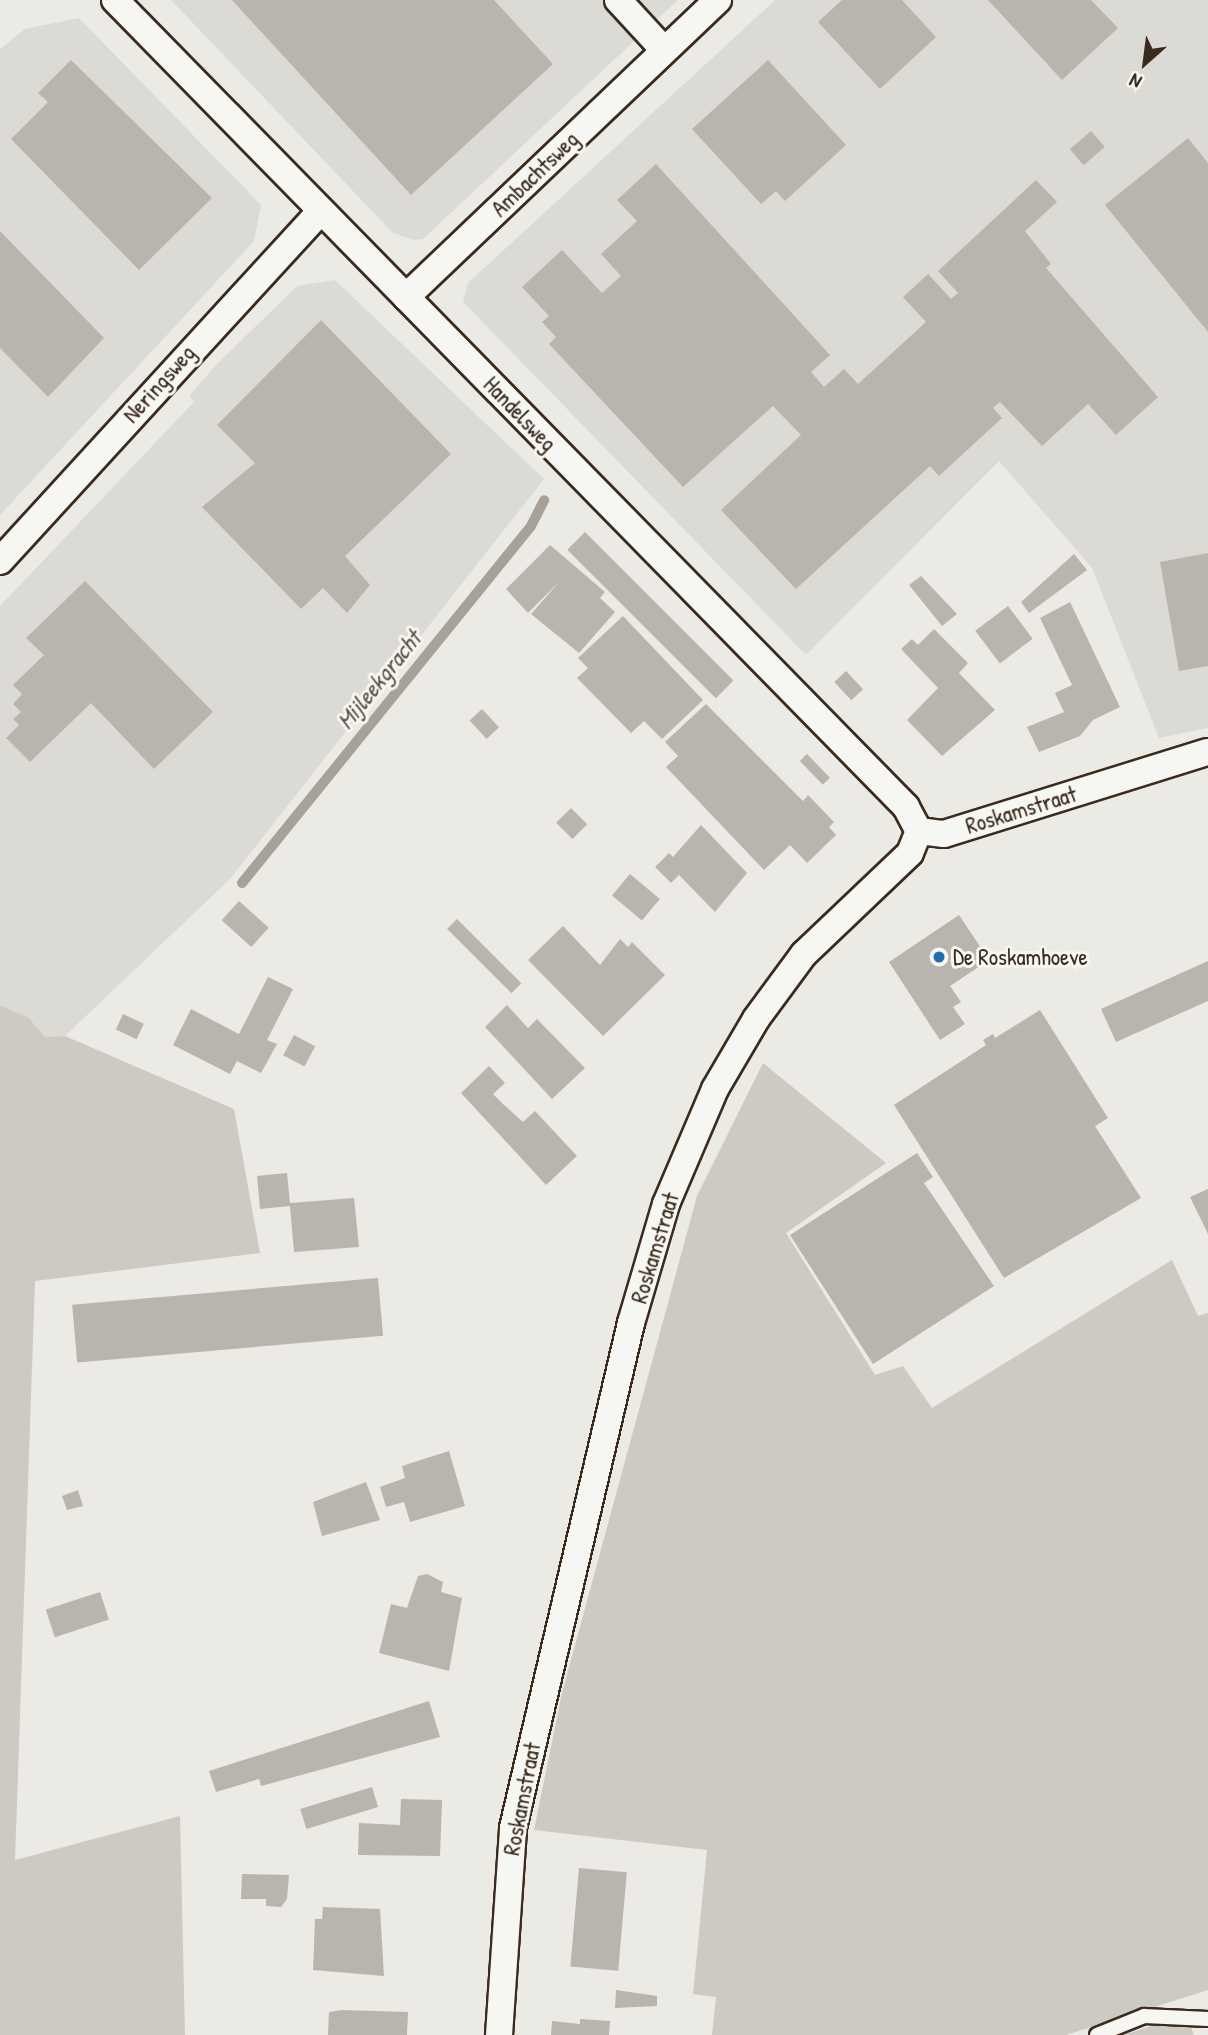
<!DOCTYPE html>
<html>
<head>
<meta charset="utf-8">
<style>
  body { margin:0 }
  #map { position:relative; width:1208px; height:2035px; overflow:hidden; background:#ebeae5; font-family:"Patrick Hand",sans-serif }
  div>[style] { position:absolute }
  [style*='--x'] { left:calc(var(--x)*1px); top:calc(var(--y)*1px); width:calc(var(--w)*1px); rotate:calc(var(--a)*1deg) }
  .built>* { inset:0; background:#dcdad4 }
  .green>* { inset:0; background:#cdcac4 }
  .stream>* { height:10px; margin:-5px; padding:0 5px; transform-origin:5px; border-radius:5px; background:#a8a198 }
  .building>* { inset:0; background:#bab4ae; transform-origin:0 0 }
  .roads { filter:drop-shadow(2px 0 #3b2a1e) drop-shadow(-2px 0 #3b2a1e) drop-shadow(0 2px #3b2a1e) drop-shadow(0 -2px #3b2a1e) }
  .service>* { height:14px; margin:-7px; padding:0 7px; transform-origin:7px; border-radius:7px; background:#f6f6f2 }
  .minor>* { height:26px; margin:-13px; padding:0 13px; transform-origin:13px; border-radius:13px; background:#f6f6f2 }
  .dots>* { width:19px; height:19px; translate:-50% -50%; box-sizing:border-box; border:4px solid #f6f6f2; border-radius:50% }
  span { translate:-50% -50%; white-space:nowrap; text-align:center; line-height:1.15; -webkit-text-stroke:6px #f6f6f2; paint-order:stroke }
  .street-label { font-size:23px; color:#3b2a1e }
  .poi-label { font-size:23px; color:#3b2a1e }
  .left { translate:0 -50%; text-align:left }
  .water-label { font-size:24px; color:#615449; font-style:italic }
  .north { position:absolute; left:1110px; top:28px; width:70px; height:70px; -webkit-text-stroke:5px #f6f6f2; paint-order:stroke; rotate:208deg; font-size:19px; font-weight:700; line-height:28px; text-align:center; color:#3b2a1e }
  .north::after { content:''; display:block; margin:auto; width:24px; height:32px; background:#3b2a1e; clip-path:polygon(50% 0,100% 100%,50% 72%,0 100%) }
</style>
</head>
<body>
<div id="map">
  <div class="built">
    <div style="clip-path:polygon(171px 0,678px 0,423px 239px,413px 240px,392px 232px)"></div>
    <div style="clip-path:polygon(775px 0,1208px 0,1208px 728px,1159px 738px,1092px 568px,999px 461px,806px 655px,463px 302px,468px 283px)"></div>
    <div style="clip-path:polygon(79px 18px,261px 205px,254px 241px,0 515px,0 49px,25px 29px)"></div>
    <div style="clip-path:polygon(335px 280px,544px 479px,230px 879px,65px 1036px,45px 1037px,29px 1018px,0 1005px,0 606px,194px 402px,189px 396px,218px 363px,297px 286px)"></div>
  </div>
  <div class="green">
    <div style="clip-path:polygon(0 1005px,29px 1018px,45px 1037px,65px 1036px,234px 1109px,260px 1253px,35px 1281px,15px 1860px,180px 1816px,185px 2035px,0 2035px)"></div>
    <div style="clip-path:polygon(763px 1063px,886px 1163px,786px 1233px,875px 1375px,903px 1366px,932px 1408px,1172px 1260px,1198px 1316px,1208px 1313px,1208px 1990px,1066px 2035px,712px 2035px,716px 1997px,693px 1994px,707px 1850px,534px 1830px,562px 1693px,697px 1196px)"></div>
    <div style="clip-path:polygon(1189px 2022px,1194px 2035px,1123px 2035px,1158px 2024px)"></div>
  </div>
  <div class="stream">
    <div style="--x:242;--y:883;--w:459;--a:-51"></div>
    <div style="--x:531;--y:526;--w:29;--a:-63"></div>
  </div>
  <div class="building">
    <div style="clip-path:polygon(232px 0,494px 0,553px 64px,411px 195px)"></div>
    <div style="clip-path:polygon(842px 0,902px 0,936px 37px,880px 89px,818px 22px)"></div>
    <div style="clip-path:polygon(988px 0,1091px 0,1118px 28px,1062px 80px)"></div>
    <div style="clip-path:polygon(71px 60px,212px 198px,139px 270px,11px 139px,48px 102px,38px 93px)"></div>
    <div style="clip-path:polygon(768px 60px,846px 145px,785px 201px,776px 191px,761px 204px,692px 129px)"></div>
    <div style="left:1091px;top:131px;width:21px;height:28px;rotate:49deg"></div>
    <div style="clip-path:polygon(1188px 138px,1208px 163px,1208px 332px,1105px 205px)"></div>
    <div style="clip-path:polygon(656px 164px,830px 355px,811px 372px,824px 387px,844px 369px,858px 384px,926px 322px,903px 297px,928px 274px,951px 299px,958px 293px,938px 271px,1036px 180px,1057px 202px,1025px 231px,1051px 264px,1046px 268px,1158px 397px,1116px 435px,1088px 404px,1042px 446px,1000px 402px,993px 408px,1002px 418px,939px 476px,930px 466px,796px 589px,721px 510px,801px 435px,773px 406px,683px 487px,549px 344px,556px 337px,542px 322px,549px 316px,522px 287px,562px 250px,602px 293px,621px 276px,601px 254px,637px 221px,617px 200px)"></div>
    <div style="clip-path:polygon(0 231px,104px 338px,48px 397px,0 348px)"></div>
    <div style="clip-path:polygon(321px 320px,451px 454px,345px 556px,370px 585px,347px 613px,323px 588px,301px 609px,202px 507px,255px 463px,217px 425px)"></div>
    <div style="left:585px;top:532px;width:210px;height:25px;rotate:45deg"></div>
    <div style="clip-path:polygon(550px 545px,605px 592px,600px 598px,615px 612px,579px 653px,531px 614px,559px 582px,528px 613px,506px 589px)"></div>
    <div style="clip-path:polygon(1208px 553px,1208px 666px,1179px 671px,1160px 562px)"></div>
    <div style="clip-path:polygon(1074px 554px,1087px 570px,1029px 613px,1021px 602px)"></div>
    <div style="clip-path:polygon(921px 576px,957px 614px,942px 626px,909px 585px)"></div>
    <div style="clip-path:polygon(85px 581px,213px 712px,154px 769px,91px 703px,30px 762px,6px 738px,19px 725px,13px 719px,21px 712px,13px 704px,22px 694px,13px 685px,44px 655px,26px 638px)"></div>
    <div style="clip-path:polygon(1070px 602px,1120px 707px,1093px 720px,1080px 736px,1039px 752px,1027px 727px,1064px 712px,1055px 693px,1072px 685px,1040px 618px)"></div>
    <div style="left:1008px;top:606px;width:41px;height:41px;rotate:53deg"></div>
    <div style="clip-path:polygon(623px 616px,703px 700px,662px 739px,644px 721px,631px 733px,577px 678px,588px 668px,578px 658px)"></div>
    <div style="clip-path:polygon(934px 629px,968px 663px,959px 673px,995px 710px,942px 756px,907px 720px,938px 688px,901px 649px,912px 639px,918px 645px)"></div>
    <div style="left:846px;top:671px;width:25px;height:16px;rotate:47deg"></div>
    <div style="clip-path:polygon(706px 704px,803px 801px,808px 795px,834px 822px,829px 827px,836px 835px,807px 863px,790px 845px,764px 870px,666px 767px,678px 756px,665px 742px)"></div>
    <div style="left:482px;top:709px;width:25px;height:17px;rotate:47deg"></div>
    <div style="left:807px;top:754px;width:33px;height:10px;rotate:46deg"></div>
    <div style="left:571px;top:808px;width:23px;height:21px;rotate:45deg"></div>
    <div style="clip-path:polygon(701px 825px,747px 873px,715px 912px,679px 875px,671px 883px,655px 867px,669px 853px,673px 857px)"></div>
    <div style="left:630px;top:874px;width:39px;height:28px;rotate:40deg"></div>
    <div style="left:239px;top:901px;width:40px;height:26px;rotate:42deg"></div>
    <div style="clip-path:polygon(959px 915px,989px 960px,950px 986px,961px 1002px,953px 1007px,965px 1024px,940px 1040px,889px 962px)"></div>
    <div style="left:457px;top:919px;width:91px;height:14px;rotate:45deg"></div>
    <div style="clip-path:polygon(563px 926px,600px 965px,620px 939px,628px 947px,632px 942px,665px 975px,603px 1036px,528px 960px)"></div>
    <div style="clip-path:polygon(1208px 961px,1208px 1001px,1116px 1042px,1101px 1009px)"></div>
    <div style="clip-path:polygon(268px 977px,293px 989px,267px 1040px,277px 1044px,261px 1073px,237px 1061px,230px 1074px,173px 1045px,191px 1009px,239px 1034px)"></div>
    <div style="clip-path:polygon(507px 1005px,528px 1028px,537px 1019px,585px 1068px,552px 1099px,485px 1027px)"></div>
    <div style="clip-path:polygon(1040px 1010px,1108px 1118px,1095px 1126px,1141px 1198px,1004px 1278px,894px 1105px,986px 1045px,983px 1040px,993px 1034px,995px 1038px)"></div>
    <div style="left:123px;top:1014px;width:23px;height:17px;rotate:25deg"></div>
    <div style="left:294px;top:1035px;width:24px;height:23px;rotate:28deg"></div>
    <div style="clip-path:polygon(489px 1066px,505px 1083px,493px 1094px,504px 1105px,523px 1122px,535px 1111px,577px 1156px,546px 1185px,461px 1093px)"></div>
    <div style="clip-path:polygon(917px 1153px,933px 1177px,924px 1183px,994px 1286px,873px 1364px,790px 1235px)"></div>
    <div style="clip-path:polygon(287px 1173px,290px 1203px,354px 1198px,359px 1247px,294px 1252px,290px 1206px,260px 1209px,257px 1176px)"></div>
    <div style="clip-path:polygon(1208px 1189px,1208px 1234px,1190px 1197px)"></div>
    <div style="left:378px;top:1278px;width:58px;height:307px;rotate:85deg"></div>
    <div style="clip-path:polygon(449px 1451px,465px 1506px,410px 1522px,404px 1502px,386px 1507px,380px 1487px,405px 1478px,402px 1466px)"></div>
    <div style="clip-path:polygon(366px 1482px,380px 1520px,322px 1536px,313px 1502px)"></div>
    <div style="clip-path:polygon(78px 1490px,83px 1506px,67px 1510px,62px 1496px)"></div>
    <div style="clip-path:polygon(427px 1574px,443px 1582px,441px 1592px,462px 1598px,449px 1671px,379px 1653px,391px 1604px,407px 1608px,418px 1576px)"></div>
    <div style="left:100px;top:1592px;width:29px;height:57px;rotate:72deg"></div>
    <div style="clip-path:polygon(429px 1701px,440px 1737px,261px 1786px,259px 1779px,216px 1792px,209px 1771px)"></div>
    <div style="left:372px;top:1787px;width:21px;height:75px;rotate:73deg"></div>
    <div style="clip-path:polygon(401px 1799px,442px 1800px,440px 1856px,358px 1855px,359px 1823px,400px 1825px)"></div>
    <div style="left:579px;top:1868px;width:48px;height:99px;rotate:5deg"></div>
    <div style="clip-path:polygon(242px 1874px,289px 1875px,287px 1899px,281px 1907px,266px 1906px,266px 1899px,241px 1899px)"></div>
    <div style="clip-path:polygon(323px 1907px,380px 1909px,384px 1976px,313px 1970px,315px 1919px,322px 1919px)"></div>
    <div style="clip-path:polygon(616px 1990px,657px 1996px,657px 2006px,615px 2008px)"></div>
    <div style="clip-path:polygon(342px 2010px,408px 2012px,407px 2035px,328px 2035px,329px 2012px)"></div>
    <div style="clip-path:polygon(580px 2019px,610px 2021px,609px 2035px,551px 2035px,552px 2021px,580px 2024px)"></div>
  </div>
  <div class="roads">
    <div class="service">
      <div style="--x:1097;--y:2035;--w:51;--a:-22"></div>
      <div style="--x:1144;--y:2016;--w:64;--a:2.7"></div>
    </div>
    <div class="minor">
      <div style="--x:115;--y:0;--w:1130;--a:45.57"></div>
      <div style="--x:906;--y:807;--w:27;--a:62"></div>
      <div style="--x:618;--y:0;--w:68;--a:47.4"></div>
      <div style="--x:406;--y:297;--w:431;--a:-43.6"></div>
      <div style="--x:0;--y:561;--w:475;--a:-47.5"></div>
      <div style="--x:919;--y:831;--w:25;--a:7"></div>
      <div style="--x:944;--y:834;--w:276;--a:-17.3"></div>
      <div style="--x:499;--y:2035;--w:207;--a:-86.1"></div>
      <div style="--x:513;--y:1828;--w:519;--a:-76.85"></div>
      <div style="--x:631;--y:1323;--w:124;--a:-73.6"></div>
      <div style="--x:666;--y:1204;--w:125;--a:-66.9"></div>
      <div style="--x:715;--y:1089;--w:81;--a:-59.6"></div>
      <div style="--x:756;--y:1019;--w:81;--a:-53.6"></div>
      <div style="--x:804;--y:954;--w:146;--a:-43.6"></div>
      <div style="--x:910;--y:853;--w:24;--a:-68"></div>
    </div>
  </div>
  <div class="dots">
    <div style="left:939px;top:957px;background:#1f6fb2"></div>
  </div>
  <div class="street-label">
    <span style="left:535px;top:174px;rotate:-44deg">Ambachtsweg</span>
    <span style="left:159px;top:384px;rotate:-48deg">Neringsweg</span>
    <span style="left:520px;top:414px;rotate:46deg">Handelsweg</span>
    <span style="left:1021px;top:810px;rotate:-17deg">Roskamstraat</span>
    <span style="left:655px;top:1248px;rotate:-73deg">Roskamstraat</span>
    <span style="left:522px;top:1799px;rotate:-79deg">Roskamstraat</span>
  </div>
  <div class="poi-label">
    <span class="left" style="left:953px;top:957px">De Roskamhoeve</span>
  </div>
  <div class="water-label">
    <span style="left:379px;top:680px;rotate:-51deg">Mijleekgracht</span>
  </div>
  <div class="north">N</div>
</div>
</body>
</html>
